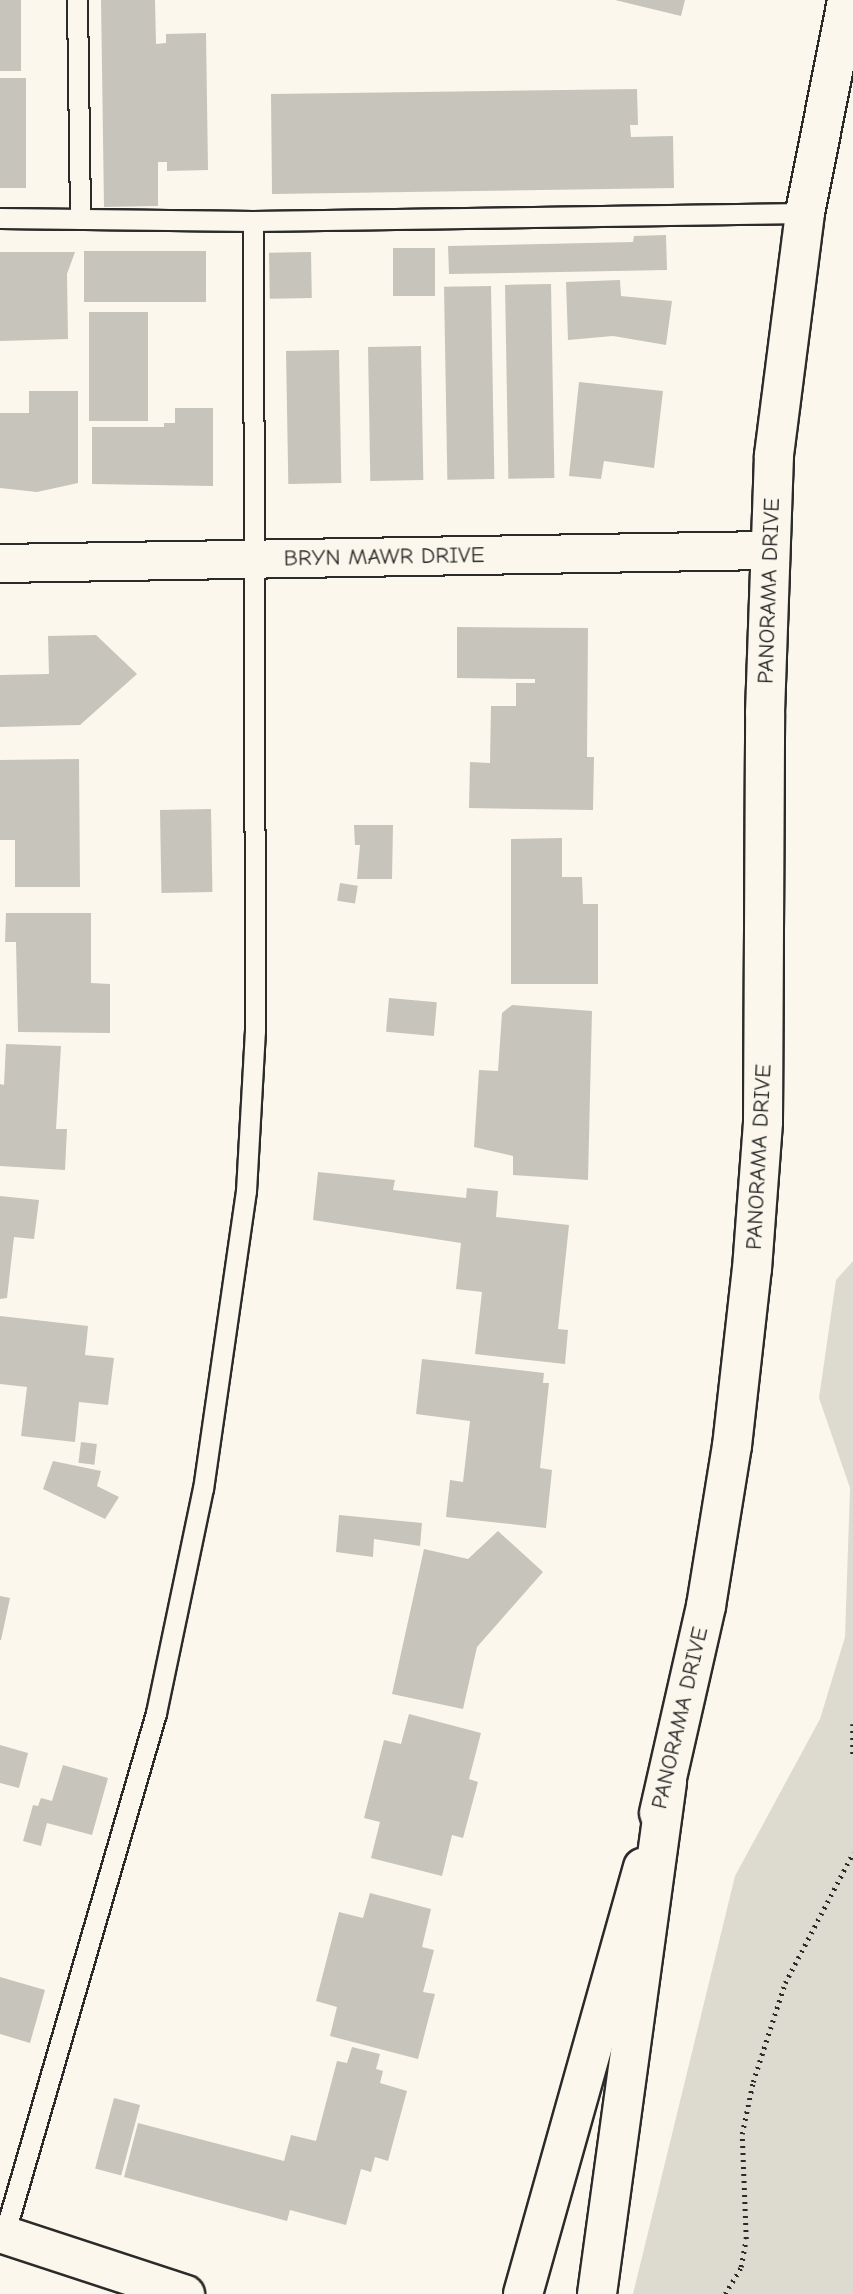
<!DOCTYPE html>
<html>
<head>
<meta charset="utf-8">
<style>
  body { margin:0 }
  #map { position:relative; width:853px; height:2294px; overflow:hidden; background:#fbf7ec; font-family:"Comic Neue",sans-serif }
  div>[style] { position:absolute }
  [style*='--x'] { left:calc(var(--x)*1px); top:calc(var(--y)*1px); width:calc(var(--w)*1px); rotate:calc(var(--a)*1deg) }
  .green>* { inset:0; background:#dddad0 }
  .building>* { inset:0; background:#c7c4bc; transform-origin:0 0 }
  .path>* { height:4.5px; margin-top:-2.25px; transform-origin:0; background:repeating-linear-gradient(90deg,#2b2b2b 0 2px,transparent 0 7px) }
  .roads { filter:drop-shadow(2px 0 #2b2b2b) drop-shadow(-2px 0 #2b2b2b) drop-shadow(0 2px #2b2b2b) drop-shadow(0 -2px #2b2b2b) }
  .service>* { height:19px; margin:-9.5px; padding:0 9.5px; transform-origin:9.5px; border-radius:9.5px; background:#fbf7ec }
  .minor>* { height:37px; margin:-18.5px; padding:0 18.5px; transform-origin:18.5px; border-radius:18.5px; background:#fbf7ec }
  .primary>* { height:38px; margin:-19px; padding:0 19px; transform-origin:19px; border-radius:19px; background:#fbf7ec }
  .motorway>* { height:38px; margin:-19px; padding:0 19px; transform-origin:19px; border-radius:19px; background:#fbf7ec }
  span { translate:-50% -50%; white-space:nowrap; text-align:center; line-height:1.15; -webkit-text-stroke:5px #fbf7ec; paint-order:stroke }
  .street-label { font-size:23px; color:#2b2b2b }
</style>
</head>
<body>
<div id="map">
  <div class="green">
    <div style="clip-path:polygon(853px 1261px,853px 2294px,633px 2294px,735px 1876px,820px 1719px,845px 1637px,850px 1488px,819px 1398px,836px 1280px)"></div>
  </div>
  <div class="building">
    <div style="left:0;top:0;width:21px;height:71px"></div>
    <div style="clip-path:polygon(101px 0,155px 0,156px 44px,166px 43px,166px 34px,206px 33px,208px 170px,167px 171px,167px 162px,158px 162px,158px 206px,104px 207px)"></div>
    <div style="clip-path:polygon(615px 0,685px 0,681px 16px)"></div>
    <div style="left:0;top:78px;width:26px;height:110px"></div>
    <div style="clip-path:polygon(637px 89px,638px 125px,630px 125px,631px 137px,673px 136px,674px 188px,272px 194px,271px 94px)"></div>
    <div style="clip-path:polygon(666px 235px,667px 270px,449px 274px,448px 246px,633px 242px,634px 236px)"></div>
    <div style="left:393px;top:248px;width:42px;height:48px"></div>
    <div style="left:84px;top:251px;width:122px;height:51px"></div>
    <div style="clip-path:polygon(0 252px,75px 252px,67px 274px,68px 339px,0 341px)"></div>
    <div style="left:311px;top:252px;width:46px;height:42px;rotate:89deg"></div>
    <div style="clip-path:polygon(620px 280px,621px 296px,672px 301px,666px 345px,613px 336px,568px 340px,566px 282px)"></div>
    <div style="left:551px;top:284px;width:194px;height:46px;rotate:89deg"></div>
    <div style="left:491px;top:286px;width:193px;height:47px;rotate:89deg"></div>
    <div style="left:89px;top:312px;width:59px;height:109px"></div>
    <div style="left:421px;top:346px;width:134px;height:53px;rotate:89deg"></div>
    <div style="left:339px;top:350px;width:133px;height:53px;rotate:89deg"></div>
    <div style="clip-path:polygon(579px 382px,663px 391px,654px 468px,604px 461px,601px 479px,569px 476px)"></div>
    <div style="clip-path:polygon(29px 391px,78px 391px,78px 483px,37px 492px,0 488px,0 413px,29px 413px)"></div>
    <div style="clip-path:polygon(175px 408px,213px 408px,213px 486px,92px 484px,92px 427px,164px 427px,164px 423px,175px 423px)"></div>
    <div style="clip-path:polygon(457px 627px,588px 628px,587px 757px,594px 757px,593px 810px,469px 808px,470px 762px,490px 763px,491px 706px,516px 706px,516px 683px,535px 683px,535px 679px,457px 678px)"></div>
    <div style="clip-path:polygon(96px 635px,137px 674px,80px 725px,0 727px,0 675px,49px 674px,48px 636px)"></div>
    <div style="clip-path:polygon(79px 759px,80px 887px,15px 887px,15px 840px,0 840px,0 760px)"></div>
    <div style="left:211px;top:809px;width:83px;height:51px;rotate:89deg"></div>
    <div style="clip-path:polygon(354px 825px,393px 825px,392px 879px,357px 879px,360px 845px,355px 845px)"></div>
    <div style="clip-path:polygon(562px 838px,562px 877px,582px 877px,583px 904px,598px 904px,598px 984px,511px 984px,511px 839px)"></div>
    <div style="left:340px;top:883px;width:18px;height:18px;rotate:9deg"></div>
    <div style="clip-path:polygon(6px 913px,91px 913px,91px 983px,110px 984px,110px 1033px,18px 1032px,16px 942px,5px 942px)"></div>
    <div style="left:389px;top:998px;width:48px;height:34px;rotate:5deg"></div>
    <div style="clip-path:polygon(512px 1005px,592px 1011px,588px 1180px,513px 1175px,513px 1156px,474px 1147px,479px 1070px,498px 1071px,502px 1013px)"></div>
    <div style="clip-path:polygon(6px 1044px,61px 1046px,56px 1129px,67px 1129px,65px 1170px,0 1166px,0 1084px,4px 1085px)"></div>
    <div style="clip-path:polygon(318px 1172px,395px 1180px,393px 1190px,466px 1198px,467px 1188px,498px 1191px,496px 1217px,569px 1225px,558px 1329px,568px 1330px,565px 1364px,475px 1354px,482px 1292px,456px 1289px,461px 1243px,313px 1220px)"></div>
    <div style="clip-path:polygon(0 1196px,39px 1200px,34px 1239px,14px 1237px,7px 1298px,0 1299px)"></div>
    <div style="clip-path:polygon(0 1316px,88px 1326px,85px 1355px,114px 1358px,108px 1405px,79px 1402px,75px 1442px,21px 1436px,27px 1387px,0 1384px)"></div>
    <div style="clip-path:polygon(422px 1359px,544px 1373px,543px 1383px,549px 1383px,540px 1468px,552px 1470px,546px 1528px,446px 1517px,450px 1480px,463px 1482px,470px 1421px,416px 1414px)"></div>
    <div style="left:81px;top:1442px;width:16px;height:21px;rotate:7deg"></div>
    <div style="clip-path:polygon(53px 1461px,101px 1471px,97px 1486px,119px 1497px,105px 1519px,43px 1489px)"></div>
    <div style="clip-path:polygon(339px 1515px,422px 1523px,420px 1546px,374px 1539px,373px 1557px,336px 1552px)"></div>
    <div style="clip-path:polygon(498px 1531px,543px 1572px,477px 1647px,463px 1709px,392px 1694px,424px 1549px,468px 1559px)"></div>
    <div style="clip-path:polygon(0 1596px,10px 1598px,1px 1640px,0 1640px)"></div>
    <div style="clip-path:polygon(409px 1714px,481px 1733px,469px 1779px,478px 1782px,463px 1838px,452px 1835px,442px 1876px,371px 1858px,380px 1822px,364px 1818px,384px 1740px,401px 1744px)"></div>
    <div style="clip-path:polygon(0 1745px,28px 1753px,19px 1788px,0 1783px)"></div>
    <div style="clip-path:polygon(63px 1765px,108px 1778px,92px 1835px,47px 1823px,41px 1846px,23px 1841px,33px 1805px,38px 1806px,41px 1798px,52px 1801px)"></div>
    <div style="clip-path:polygon(370px 1893px,431px 1909px,422px 1947px,434px 1950px,423px 1992px,435px 1994px,418px 2059px,330px 2036px,337px 2007px,316px 2001px,339px 1912px,363px 1918px)"></div>
    <div style="clip-path:polygon(0 1977px,45px 1990px,30px 2043px,0 2034px)"></div>
    <div style="clip-path:polygon(352px 2047px,380px 2054px,376px 2069px,383px 2071px,380px 2083px,407px 2091px,388px 2161px,375px 2157px,371px 2172px,361px 2169px,346px 2225px,290px 2210px,287px 2221px,124px 2177px,138px 2123px,284px 2161px,291px 2135px,316px 2141px,337px 2061px,347px 2063px)"></div>
    <div style="left:114px;top:2098px;width:27px;height:73px;rotate:15deg"></div>
  </div>
  <div class="path">
    <div style="--x:853;--y:1724;--w:33;--a:90"></div>
    <div style="--x:725;--y:2294;--w:31;--a:-59"></div>
    <div style="--x:741;--y:2267;--w:28;--a:-80"></div>
    <div style="--x:746;--y:2239;--w:105;--a:-92.2"></div>
    <div style="--x:742;--y:2134;--w:53;--a:-78.1"></div>
    <div style="--x:753;--y:2082;--w:104;--a:-72.1"></div>
    <div style="--x:785;--y:1983;--w:147;--a:-62.4"></div>
  </div>
  <div class="roads">
    <div class="service">
      <div style="--x:77;--y:0;--w:219;--a:89.2"></div>
      <div style="--x:0;--y:218;--w:253;--a:0.7"></div>
      <div style="--x:253;--y:221;--w:552;--a:-0.83"></div>
      <div style="--x:3;--y:2239;--w:548;--a:-73.78"></div>
      <div style="--x:156;--y:1713;--w:229;--a:-78.2"></div>
      <div style="--x:203;--y:1489;--w:301;--a:-81.8"></div>
      <div style="--x:246;--y:1191;--w:160;--a:-86.8"></div>
      <div style="--x:255;--y:1031;--w:810;--a:-90.14"></div>
    </div>
    <div class="minor">
      <div style="--x:0;--y:563;--w:768;--a:-0.97"></div>
      <div style="--x:0;--y:2233;--w:195;--a:18.2"></div>
    </div>
    <div class="primary">
      <div style="--x:659;--y:1813;--w:212;--a:-77.2"></div>
      <div style="--x:706;--y:1606;--w:162;--a:-80.8"></div>
      <div style="--x:732;--y:1446;--w:178;--a:-83.6"></div>
      <div style="--x:752;--y:1269;--w:147;--a:-85.7"></div>
      <div style="--x:763;--y:1122;--w:409;--a:-89.7"></div>
      <div style="--x:765;--y:713;--w:258;--a:-88"></div>
      <div style="--x:774;--y:455;--w:244;--a:-82.7"></div>
      <div style="--x:805;--y:213;--w:217;--a:-78.8"></div>
      <div style="--x:523;--y:2294;--w:443;--a:-74.3"></div>
    </div>
    <div class="motorway">
      <div style="--x:597;--y:2294;--w:517;--a:-82.21"></div>
    </div>
  </div>
  <div class="street-label">
    <span style="left:384px;top:557px;rotate:-1deg">BRYN MAWR DRIVE</span>
    <span style="left:769px;top:591px;rotate:-88deg">PANORAMA DRIVE</span>
    <span style="left:759px;top:1157px;rotate:-87deg">PANORAMA DRIVE</span>
    <span style="left:680px;top:1718px;rotate:-77deg">PANORAMA DRIVE</span>
  </div>
</div>
</body>
</html>
